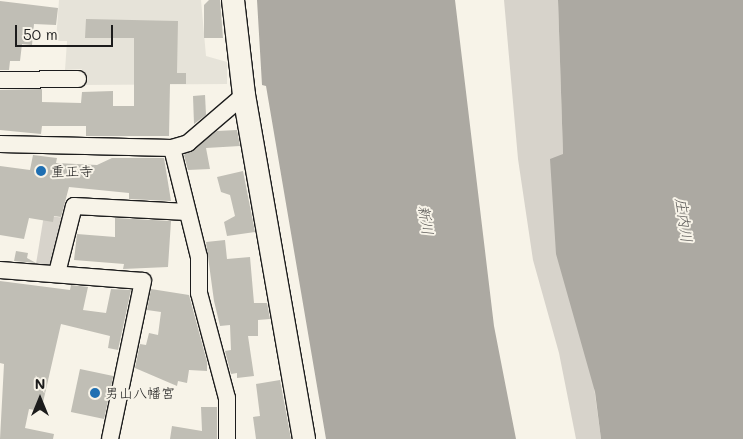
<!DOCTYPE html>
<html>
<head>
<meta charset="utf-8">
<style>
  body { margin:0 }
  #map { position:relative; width:743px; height:439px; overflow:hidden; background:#f7f3e8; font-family:Mali,"Klee One",sans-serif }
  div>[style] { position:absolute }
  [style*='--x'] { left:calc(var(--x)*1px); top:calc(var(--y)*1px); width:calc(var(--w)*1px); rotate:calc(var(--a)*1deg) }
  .built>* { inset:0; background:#e6e3d9 }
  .green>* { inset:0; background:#d7d3cb }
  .water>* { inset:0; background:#aca9a2 }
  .building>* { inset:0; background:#c0beb5; transform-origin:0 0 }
  .roads { filter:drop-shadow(1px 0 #1c1c1c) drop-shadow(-1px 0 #1c1c1c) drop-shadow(0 1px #1c1c1c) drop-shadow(0 -1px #1c1c1c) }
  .street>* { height:16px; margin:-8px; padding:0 8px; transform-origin:8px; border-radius:8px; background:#f7f3e8 }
  .secondary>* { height:22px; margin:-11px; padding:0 11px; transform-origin:11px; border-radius:11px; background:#f7f3e8 }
  .dots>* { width:14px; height:14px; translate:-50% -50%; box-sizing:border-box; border:2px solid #f7f3e8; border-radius:50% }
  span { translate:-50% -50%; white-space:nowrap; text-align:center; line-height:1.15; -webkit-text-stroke:4px #f7f3e8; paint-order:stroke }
  .poi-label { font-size:14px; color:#1c1c1c }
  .left { translate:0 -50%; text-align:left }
  .water-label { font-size:15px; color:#565452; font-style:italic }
  .north { position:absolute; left:15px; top:374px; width:50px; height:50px; -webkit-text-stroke:4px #f7f3e8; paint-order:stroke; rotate:0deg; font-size:14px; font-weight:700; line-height:20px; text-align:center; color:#1c1c1c }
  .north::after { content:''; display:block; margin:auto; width:18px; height:22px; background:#1c1c1c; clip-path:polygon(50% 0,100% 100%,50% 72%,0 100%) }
  .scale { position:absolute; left:15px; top:25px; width:98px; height:22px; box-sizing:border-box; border:2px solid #1c1c1c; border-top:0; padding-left:6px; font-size:15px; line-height:18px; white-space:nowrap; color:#1c1c1c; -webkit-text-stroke:4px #f7f3e8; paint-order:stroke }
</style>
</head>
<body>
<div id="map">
  <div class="built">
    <div style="clip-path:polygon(59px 0,201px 0,206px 56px,227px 62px,227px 84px,82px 85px,82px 69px,65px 70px,67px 41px,56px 41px)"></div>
  </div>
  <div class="green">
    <div style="clip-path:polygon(504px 0,558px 0,563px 154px,601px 439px,576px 439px,559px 353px,533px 260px,518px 159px)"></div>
    <div style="clip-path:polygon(44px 215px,64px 218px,52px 265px,36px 264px)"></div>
  </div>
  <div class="water">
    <div style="clip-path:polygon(257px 0,455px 0,494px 326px,516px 439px,326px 439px,266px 86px,262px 85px)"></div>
    <div style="clip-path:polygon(558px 0,743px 0,743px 439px,601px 439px,595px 392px,556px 254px,550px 159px,563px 154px)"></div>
  </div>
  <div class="building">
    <div style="clip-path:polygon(209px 0,220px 0,223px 38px,204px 38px,204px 5px)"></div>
    <div style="clip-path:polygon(0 1px,58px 8px,56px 25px,34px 24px,32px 45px,22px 44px,20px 61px,10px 61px,9px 70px,0 70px)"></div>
    <div style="clip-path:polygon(86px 19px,178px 21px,177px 73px,186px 73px,186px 84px,170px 84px,169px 136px,86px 136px,86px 126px,42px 126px,41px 134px,0 130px,0 90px,42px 89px,42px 102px,81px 103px,82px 92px,113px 91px,113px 106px,134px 106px,134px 38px,85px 38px)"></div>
    <div style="clip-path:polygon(205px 95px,206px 115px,194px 124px,193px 96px)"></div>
    <div style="clip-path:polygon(237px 130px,240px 146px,206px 148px,210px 169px,188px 170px,184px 155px,217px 131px)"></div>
    <div style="clip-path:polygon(33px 155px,57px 158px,56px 163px,97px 165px,112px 158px,164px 158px,171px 201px,129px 199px,129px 193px,69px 187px,61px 217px,54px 216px,53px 222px,29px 218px,24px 239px,0 235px,0 166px,30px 170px)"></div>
    <div style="clip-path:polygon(243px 171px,255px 232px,227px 236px,224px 222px,235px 216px,230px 195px,221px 192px,217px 177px)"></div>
    <div style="clip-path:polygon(115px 218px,171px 221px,168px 267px,123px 269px,124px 264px,74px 260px,77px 234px,115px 237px)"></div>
    <div style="clip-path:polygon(225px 240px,227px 259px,250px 257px,254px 303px,267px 303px,270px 319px,258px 320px,258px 336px,248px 336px,254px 376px,237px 378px,237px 373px,231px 374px,225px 351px,231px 350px,230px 325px,220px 326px,214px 301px,206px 242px)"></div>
    <div style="clip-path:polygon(16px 251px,28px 253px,27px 258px,36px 263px,14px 261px)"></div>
    <div style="clip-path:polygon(0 281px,70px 290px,71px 285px,88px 287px,83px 310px,106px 313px,111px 289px,131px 290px,118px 350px,108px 348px,110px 336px,61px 324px,41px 411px,29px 409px,25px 428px,54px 434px,53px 439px,0 439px,4px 364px,0 363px)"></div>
    <div style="clip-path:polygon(151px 289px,189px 295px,207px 362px,207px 371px,189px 370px,187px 383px,178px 381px,177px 386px,135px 368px,140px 344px,146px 345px,149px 333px,158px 335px,161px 312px,147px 310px)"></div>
    <div style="left:80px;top:369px;width:34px;height:44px;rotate:12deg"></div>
    <div style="clip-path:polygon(280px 380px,291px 439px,256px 439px,253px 417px,260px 416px,256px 384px)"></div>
    <div style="clip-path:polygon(201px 407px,217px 407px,217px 439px,170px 439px,172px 426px,202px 431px)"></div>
  </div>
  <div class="roads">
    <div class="street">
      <div style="--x:0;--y:80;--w:78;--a:-0.7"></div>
      <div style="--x:0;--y:144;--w:172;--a:1.3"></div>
      <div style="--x:172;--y:148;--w:17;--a:-17"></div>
      <div style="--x:188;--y:143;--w:74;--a:-40.6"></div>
      <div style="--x:172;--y:148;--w:112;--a:76.1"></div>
      <div style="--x:199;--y:257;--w:36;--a:90"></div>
      <div style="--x:199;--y:293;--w:109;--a:75.1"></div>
      <div style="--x:227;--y:398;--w:41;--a:90"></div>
      <div style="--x:0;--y:270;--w:143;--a:4.4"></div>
      <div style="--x:143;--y:281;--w:161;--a:101.8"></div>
      <div style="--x:57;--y:273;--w:69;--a:-75.8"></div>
      <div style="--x:74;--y:206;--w:113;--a:3"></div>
    </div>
    <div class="secondary">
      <div style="--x:233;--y:0;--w:96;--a:83.4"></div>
      <div style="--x:244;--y:95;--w:349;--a:80.1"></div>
    </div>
  </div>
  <div class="dots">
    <div style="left:41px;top:171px;background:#1f6fb2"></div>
    <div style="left:95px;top:393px;background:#1f6fb2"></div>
  </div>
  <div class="poi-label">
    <span class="left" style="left:51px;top:171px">重正寺</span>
    <span class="left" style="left:105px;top:393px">男山八幡宮</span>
  </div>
  <div class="water-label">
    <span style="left:426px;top:220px;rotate:82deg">新川</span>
    <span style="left:684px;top:220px;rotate:82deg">庄内川</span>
  </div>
  <div class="north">N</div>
  <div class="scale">50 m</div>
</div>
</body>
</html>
